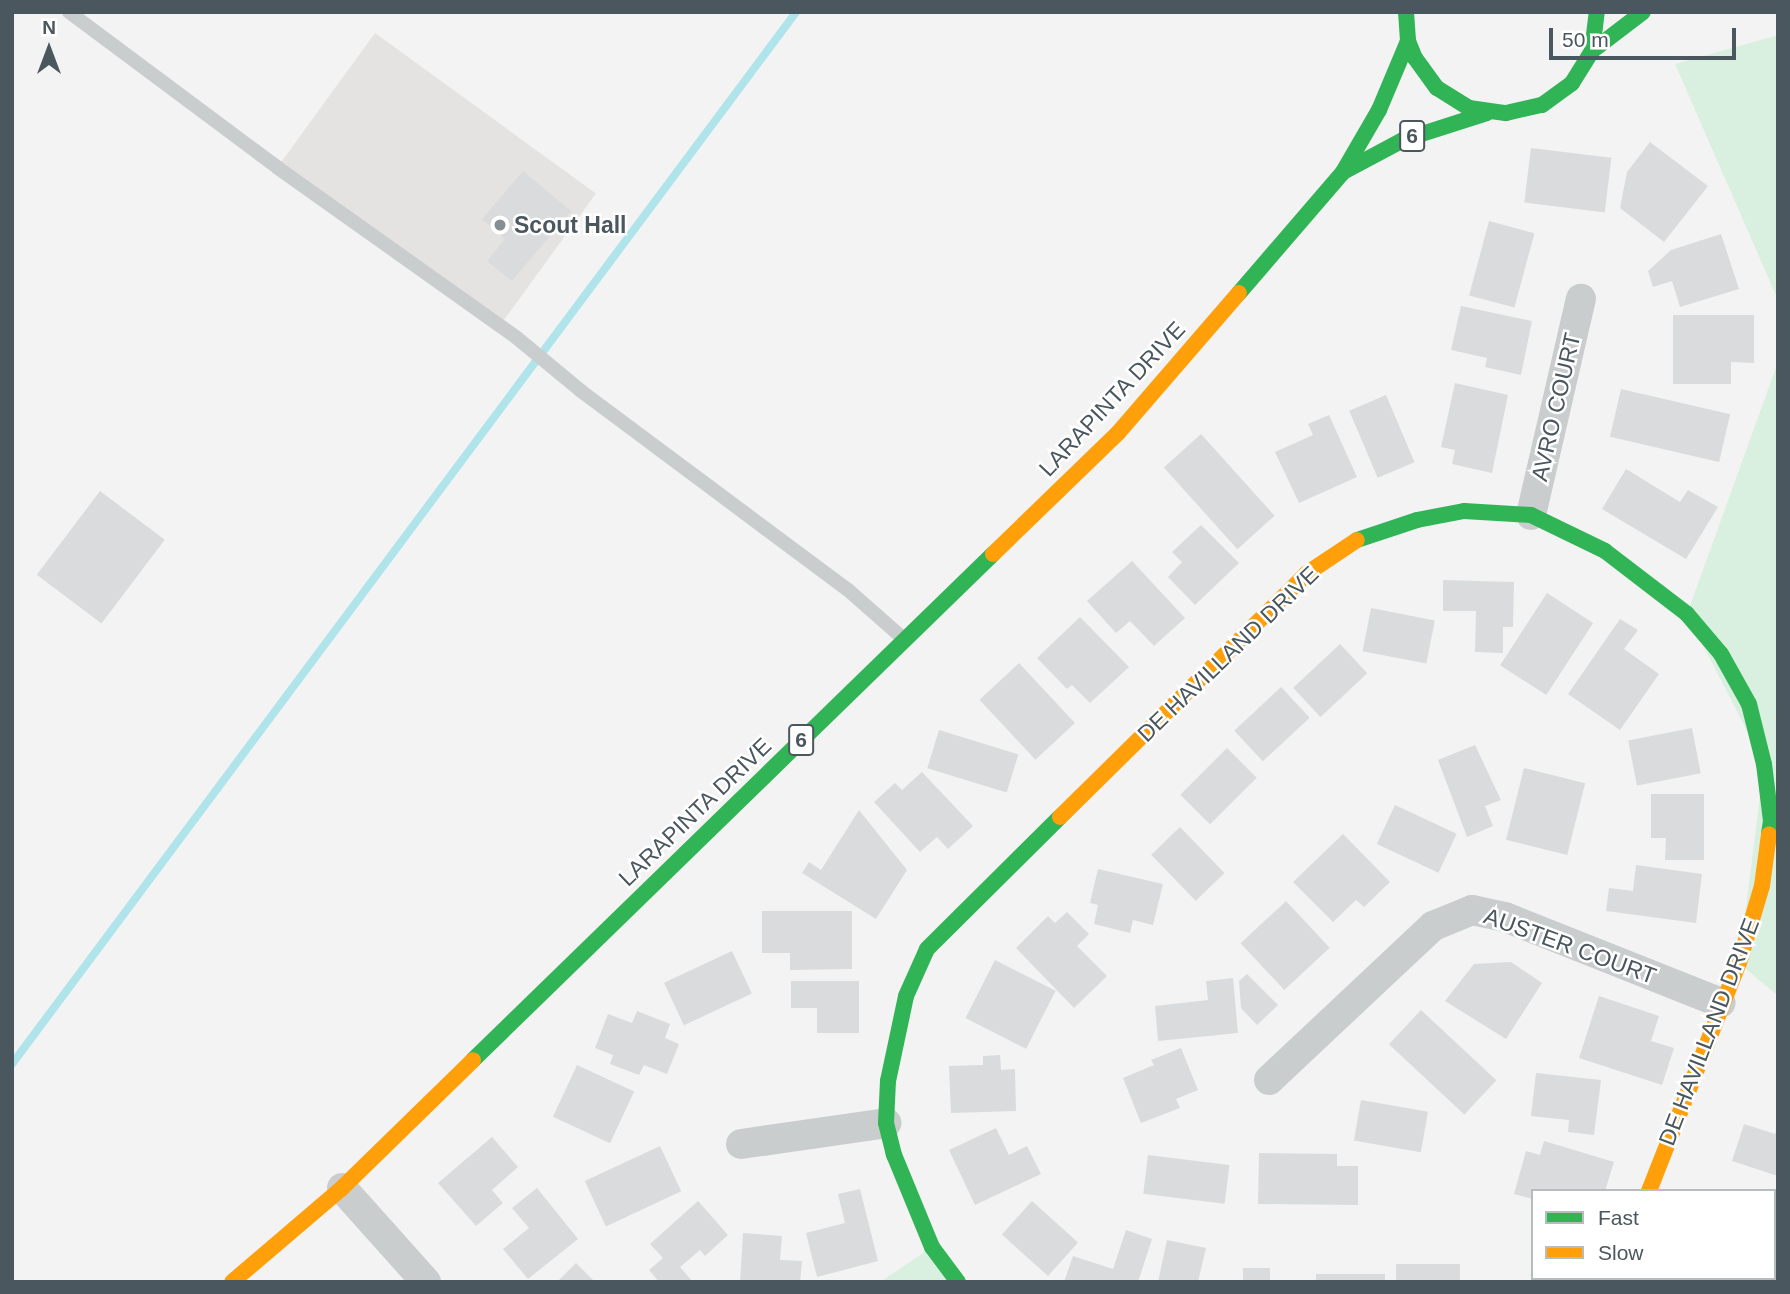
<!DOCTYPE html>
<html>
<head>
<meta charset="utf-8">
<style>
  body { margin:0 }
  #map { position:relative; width:1790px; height:1294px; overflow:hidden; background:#f3f3f3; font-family:Helvetica,sans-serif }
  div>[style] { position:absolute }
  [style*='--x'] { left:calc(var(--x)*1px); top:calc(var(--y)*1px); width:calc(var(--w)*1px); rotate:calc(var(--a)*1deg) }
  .commercial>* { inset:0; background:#e4e3e1; transform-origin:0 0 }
  .green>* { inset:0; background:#d9f0e0 }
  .stream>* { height:8px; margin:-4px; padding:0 4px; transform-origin:4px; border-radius:4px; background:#b0e4eb }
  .building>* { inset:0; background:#dadbdc; transform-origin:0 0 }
  .lane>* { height:14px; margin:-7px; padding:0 7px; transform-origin:7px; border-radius:7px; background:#cacdce }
  .street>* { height:30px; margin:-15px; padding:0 15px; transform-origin:15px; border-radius:15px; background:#cacdce }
  .fast>* { height:16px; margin:-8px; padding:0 8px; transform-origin:8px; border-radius:8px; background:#30b455 }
  .slow>* { height:16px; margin:-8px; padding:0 8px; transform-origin:8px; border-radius:8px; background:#ff9f0a }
  .dots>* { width:19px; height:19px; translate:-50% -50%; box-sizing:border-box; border:4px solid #fff; border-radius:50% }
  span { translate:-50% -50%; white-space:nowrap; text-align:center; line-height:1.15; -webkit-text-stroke:5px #fff; paint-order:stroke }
  .shield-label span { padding:2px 5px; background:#fff; border:2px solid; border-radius:5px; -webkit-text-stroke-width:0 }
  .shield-label { font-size:21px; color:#4a575e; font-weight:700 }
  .poi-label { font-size:23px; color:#4a575e; font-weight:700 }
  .left { translate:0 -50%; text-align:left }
  .street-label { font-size:23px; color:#4a575e }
  .frame { position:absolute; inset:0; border:14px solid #4a575e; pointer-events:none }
  .legend { position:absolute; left:1531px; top:1189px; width:245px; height:91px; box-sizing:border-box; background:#fff; border:2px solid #b7bcbf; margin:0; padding:9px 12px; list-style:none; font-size:21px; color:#4a575e }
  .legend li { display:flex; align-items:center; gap:14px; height:35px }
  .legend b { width:35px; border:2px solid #b7bcbf }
  .north { position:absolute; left:14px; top:14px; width:70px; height:70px; -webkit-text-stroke:5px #fff; paint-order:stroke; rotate:0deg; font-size:19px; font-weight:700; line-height:28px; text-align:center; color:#4a575e }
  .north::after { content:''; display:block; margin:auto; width:24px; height:32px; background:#4a575e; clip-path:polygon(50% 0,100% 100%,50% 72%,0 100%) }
  .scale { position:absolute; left:1549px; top:28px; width:187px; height:32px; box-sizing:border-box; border:4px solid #4a575e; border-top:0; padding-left:9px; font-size:21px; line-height:24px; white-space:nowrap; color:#4a575e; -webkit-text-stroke:5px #fff; paint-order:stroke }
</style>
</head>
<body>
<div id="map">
  <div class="commercial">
    <div style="left:375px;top:33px;width:273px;height:166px;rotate:36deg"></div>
  </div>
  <div class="green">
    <div style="clip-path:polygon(1778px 35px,1778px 300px,1675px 64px)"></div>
    <div style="clip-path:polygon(1778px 362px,1778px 996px,1739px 963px,1764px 764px,1687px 614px)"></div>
    <div style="clip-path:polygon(932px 1247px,958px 1282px,880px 1282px)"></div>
  </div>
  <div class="stream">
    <div style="--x:12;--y:1064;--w:1312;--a:-53.3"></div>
  </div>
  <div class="building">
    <div style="clip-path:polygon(1650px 142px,1708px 186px,1664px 242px,1620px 208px,1627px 172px)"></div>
    <div style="left:1531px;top:148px;width:81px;height:55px;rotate:7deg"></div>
    <div style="clip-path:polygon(523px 171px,571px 211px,512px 281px,487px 261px,505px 239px,482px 219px)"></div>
    <div style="left:1489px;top:221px;width:47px;height:77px;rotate:15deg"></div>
    <div style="clip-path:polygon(1721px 234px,1739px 289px,1680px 307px,1672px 281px,1653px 287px,1648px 271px,1671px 250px)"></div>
    <div style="clip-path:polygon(1461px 306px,1532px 321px,1521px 375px,1485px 367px,1487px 358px,1451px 350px)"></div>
    <div style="clip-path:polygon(1673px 315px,1754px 315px,1754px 363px,1731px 362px,1731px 384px,1673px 384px)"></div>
    <div style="clip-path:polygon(1455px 383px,1508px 395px,1492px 473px,1452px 464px,1455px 450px,1441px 447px)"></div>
    <div style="left:1621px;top:389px;width:112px;height:49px;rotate:13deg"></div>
    <div style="left:1386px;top:395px;width:73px;height:40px;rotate:67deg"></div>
    <div style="clip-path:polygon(1329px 415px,1357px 477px,1299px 503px,1275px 452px,1313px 435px,1308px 424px)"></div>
    <div style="left:1201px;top:434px;width:110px;height:50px;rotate:48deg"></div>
    <div style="clip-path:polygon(1626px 469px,1680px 502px,1688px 490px,1718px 507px,1686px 559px,1602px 509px)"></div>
    <div style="left:100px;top:491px;width:81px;height:105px;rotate:37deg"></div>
    <div style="clip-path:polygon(1201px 525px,1239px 563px,1195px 605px,1168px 577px,1182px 562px,1172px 552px)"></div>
    <div style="clip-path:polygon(1132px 561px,1185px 618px,1154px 646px,1130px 621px,1116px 633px,1087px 601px)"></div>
    <div style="clip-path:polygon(1443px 580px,1514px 582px,1513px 627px,1503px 627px,1503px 653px,1475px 652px,1476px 611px,1443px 611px)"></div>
    <div style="left:1547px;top:593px;width:55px;height:86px;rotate:33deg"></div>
    <div style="left:1371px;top:608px;width:65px;height:44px;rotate:11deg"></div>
    <div style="clip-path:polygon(1080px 617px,1129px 667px,1090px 703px,1072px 685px,1067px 689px,1037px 658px)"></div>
    <div style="clip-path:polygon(1620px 619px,1638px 630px,1624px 649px,1659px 674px,1620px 730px,1568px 694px)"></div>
    <div style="left:1340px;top:644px;width:40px;height:64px;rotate:47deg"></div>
    <div style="left:1019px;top:663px;width:82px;height:54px;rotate:47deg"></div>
    <div style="left:1281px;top:687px;width:42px;height:64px;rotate:47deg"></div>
    <div style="left:1692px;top:728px;width:46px;height:65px;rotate:79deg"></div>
    <div style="left:939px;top:730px;width:83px;height:40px;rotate:17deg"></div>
    <div style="clip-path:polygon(1475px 745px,1501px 800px,1485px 806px,1493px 826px,1467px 837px,1438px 760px)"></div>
    <div style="left:1227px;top:748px;width:42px;height:66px;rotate:45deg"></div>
    <div style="left:1524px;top:768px;width:63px;height:74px;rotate:14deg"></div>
    <div style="clip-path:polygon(922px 772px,973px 826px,948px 849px,937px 837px,920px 852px,874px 802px,895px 783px,902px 790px)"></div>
    <div style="clip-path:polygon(1651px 794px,1704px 794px,1704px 860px,1665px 860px,1666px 838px,1651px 838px)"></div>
    <div style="left:1395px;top:805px;width:68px;height:43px;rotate:25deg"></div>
    <div style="clip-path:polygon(859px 810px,907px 870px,876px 919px,802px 873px,809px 862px,821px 870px)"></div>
    <div style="left:1180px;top:827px;width:64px;height:40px;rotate:46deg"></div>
    <div style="clip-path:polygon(1343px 834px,1390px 882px,1364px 907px,1356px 900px,1333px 922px,1293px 882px)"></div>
    <div style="clip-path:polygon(1636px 865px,1702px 874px,1696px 923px,1606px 911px,1609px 888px,1633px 891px)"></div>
    <div style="clip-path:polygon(1098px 869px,1163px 884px,1153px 925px,1133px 920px,1130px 933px,1094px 924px,1098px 905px,1090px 903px)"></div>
    <div style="left:1286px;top:901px;width:64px;height:62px;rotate:47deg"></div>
    <div style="clip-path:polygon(762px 911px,852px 911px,852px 969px,790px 970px,790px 953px,762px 953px)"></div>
    <div style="clip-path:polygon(1067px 912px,1089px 934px,1077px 946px,1107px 976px,1074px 1008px,1016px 948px,1048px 916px,1055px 923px)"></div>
    <div style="left:732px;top:951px;width:47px;height:75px;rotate:65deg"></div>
    <div style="left:995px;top:960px;width:68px;height:65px;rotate:27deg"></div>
    <div style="clip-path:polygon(1511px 962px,1542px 983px,1506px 1039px,1445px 1001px,1474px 964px)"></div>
    <div style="clip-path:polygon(1247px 974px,1278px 1005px,1257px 1025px,1241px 1008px,1239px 981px)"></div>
    <div style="clip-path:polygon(1233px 978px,1238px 1033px,1158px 1041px,1155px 1006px,1208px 1000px,1206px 981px)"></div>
    <div style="clip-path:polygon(791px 981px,859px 981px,859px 1033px,817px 1033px,817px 1008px,791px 1008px)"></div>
    <div style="clip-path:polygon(1599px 996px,1659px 1016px,1651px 1041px,1674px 1048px,1662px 1085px,1579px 1058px)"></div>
    <div style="left:1421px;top:1010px;width:103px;height:47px;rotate:43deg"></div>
    <div style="clip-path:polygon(637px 1011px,670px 1024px,665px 1038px,679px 1044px,667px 1074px,644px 1065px,639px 1075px,610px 1064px,613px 1055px,595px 1048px,608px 1014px,632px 1023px)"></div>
    <div style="clip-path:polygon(1181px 1048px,1198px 1090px,1176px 1099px,1180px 1108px,1141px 1123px,1123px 1078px,1154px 1065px,1151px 1060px)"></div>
    <div style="clip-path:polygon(1000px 1055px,1001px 1070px,1015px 1069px,1016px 1111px,951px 1113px,949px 1066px,983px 1065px,983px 1056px)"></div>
    <div style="left:577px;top:1065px;width:63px;height:57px;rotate:25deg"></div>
    <div style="clip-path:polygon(1536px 1073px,1601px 1080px,1594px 1135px,1568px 1132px,1569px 1120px,1531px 1116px)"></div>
    <div style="left:1361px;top:1100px;width:68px;height:41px;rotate:10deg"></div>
    <div style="clip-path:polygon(1744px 1124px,1775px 1134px,1778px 1126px,1778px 1176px,1732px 1161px)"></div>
    <div style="clip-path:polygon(996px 1128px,1009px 1155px,1027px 1146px,1041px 1174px,975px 1205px,949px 1150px)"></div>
    <div style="clip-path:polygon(492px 1137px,518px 1167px,492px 1190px,503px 1203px,476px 1226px,438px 1183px)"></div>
    <div style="clip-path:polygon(1544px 1141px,1614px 1162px,1605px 1191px,1533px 1191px,1533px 1199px,1514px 1194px,1526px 1151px,1540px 1155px)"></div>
    <div style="left:660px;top:1146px;width:50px;height:83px;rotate:65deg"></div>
    <div style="clip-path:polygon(1259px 1153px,1337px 1154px,1337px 1166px,1358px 1166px,1358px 1205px,1258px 1204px)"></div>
    <div style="left:1148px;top:1155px;width:82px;height:39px;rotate:7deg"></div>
    <div style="clip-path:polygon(537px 1188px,578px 1239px,528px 1279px,503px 1249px,529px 1228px,512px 1208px)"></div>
    <div style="clip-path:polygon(860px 1189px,878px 1261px,817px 1277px,806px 1233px,845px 1223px,838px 1194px)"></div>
    <div style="clip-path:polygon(698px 1201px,728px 1235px,705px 1256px,700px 1250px,680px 1267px,693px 1282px,659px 1282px,649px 1270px,663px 1258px,650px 1244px)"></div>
    <div style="left:1032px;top:1201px;width:62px;height:45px;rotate:42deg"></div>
    <div style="left:1774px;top:1227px;width:4px;height:33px"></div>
    <div style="clip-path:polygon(1126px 1230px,1152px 1239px,1138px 1282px,1064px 1282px,1073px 1256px,1113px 1269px)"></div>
    <div style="clip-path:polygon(743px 1233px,782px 1236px,780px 1260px,802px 1261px,800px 1282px,740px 1282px)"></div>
    <div style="clip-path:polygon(1167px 1240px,1206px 1248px,1198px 1282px,1158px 1282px)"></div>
    <div style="clip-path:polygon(576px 1263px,595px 1282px,557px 1282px)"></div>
    <div style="left:1460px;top:1264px;width:18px;height:64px;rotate:90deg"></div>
    <div style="left:1243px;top:1268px;width:27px;height:14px"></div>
    <div style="left:1385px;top:1274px;width:8px;height:69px;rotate:90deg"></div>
    <div style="left:1548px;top:1278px;width:69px;height:4px"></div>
  </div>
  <div class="lane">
    <div style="--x:69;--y:12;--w:261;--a:36.7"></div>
    <div style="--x:278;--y:168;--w:293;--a:35.4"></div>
    <div style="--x:517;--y:338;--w:83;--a:39.6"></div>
    <div style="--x:581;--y:391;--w:332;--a:36.7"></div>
    <div style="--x:847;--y:589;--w:76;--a:41.3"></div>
  </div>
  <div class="street">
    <div style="--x:1531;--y:515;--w:222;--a:-77"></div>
    <div style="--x:1269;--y:1080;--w:225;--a:-43.2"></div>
    <div style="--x:1433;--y:926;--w:42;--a:-22.3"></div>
    <div style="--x:1472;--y:910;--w:34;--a:12"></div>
    <div style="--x:1505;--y:917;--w:232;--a:21.7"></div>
    <div style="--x:741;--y:1144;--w:147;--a:-8.2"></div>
    <div style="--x:342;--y:1188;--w:126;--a:48.2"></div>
    <div style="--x:1646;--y:1278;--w:4;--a:90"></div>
  </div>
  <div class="fast">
    <div style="--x:1406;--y:12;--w:29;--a:86"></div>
    <div style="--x:1408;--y:41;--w:18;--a:68"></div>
    <div style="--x:1415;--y:58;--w:37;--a:54"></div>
    <div style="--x:1437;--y:88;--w:38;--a:32"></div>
    <div style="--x:1469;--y:108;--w:37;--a:8"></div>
    <div style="--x:1506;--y:113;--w:37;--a:-13"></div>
    <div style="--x:1542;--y:105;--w:37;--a:-36"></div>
    <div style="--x:1572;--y:83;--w:38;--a:-58"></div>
    <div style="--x:1592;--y:51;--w:39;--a:-83"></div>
    <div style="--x:1592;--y:51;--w:64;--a:-37.4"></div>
    <div style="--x:1345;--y:171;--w:66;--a:-28.1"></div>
    <div style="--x:1403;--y:140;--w:88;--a:-17.8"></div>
    <div style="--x:1239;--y:293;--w:160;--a:-49.3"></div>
    <div style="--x:1343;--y:172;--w:72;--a:-59.9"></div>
    <div style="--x:1379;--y:110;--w:75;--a:-67.2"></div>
    <div style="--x:1357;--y:540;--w:63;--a:-18.4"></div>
    <div style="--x:1417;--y:520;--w:48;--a:-10.8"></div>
    <div style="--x:1464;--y:511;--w:67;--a:3.4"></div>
    <div style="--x:1531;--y:515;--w:82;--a:25.9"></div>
    <div style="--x:1605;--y:551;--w:103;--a:37.5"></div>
    <div style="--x:1687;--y:614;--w:52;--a:49.6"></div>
    <div style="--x:1721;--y:654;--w:57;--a:60.8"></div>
    <div style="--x:1749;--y:704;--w:62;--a:76"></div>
    <div style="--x:1764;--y:764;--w:57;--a:83"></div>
    <div style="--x:1771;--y:821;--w:13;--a:99"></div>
    <div style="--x:473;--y:1060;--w:726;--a:-44.22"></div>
    <div style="--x:958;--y:1282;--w:44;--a:-126.6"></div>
    <div style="--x:932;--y:1247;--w:100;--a:-112.4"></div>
    <div style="--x:894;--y:1155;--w:33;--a:-104"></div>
    <div style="--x:886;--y:1123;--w:42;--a:-87.3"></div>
    <div style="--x:888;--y:1081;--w:87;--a:-78"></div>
    <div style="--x:906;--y:996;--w:51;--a:-65.9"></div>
    <div style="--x:927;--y:949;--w:187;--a:-44.8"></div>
  </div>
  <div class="slow">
    <div style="--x:993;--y:554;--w:174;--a:-44.1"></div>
    <div style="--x:1118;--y:433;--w:185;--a:-49.2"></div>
    <div style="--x:1060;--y:817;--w:346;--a:-44.6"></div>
    <div style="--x:1306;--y:574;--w:61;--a:-33.7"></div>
    <div style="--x:1649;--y:1191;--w:245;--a:-68.5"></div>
    <div style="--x:1739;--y:963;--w:80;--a:-73.4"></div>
    <div style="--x:1762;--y:886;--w:52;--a:-82.3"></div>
    <div style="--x:232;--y:1282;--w:145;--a:-40.5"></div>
    <div style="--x:342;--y:1188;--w:183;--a:-44.3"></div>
  </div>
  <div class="dots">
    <div style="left:500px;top:225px;background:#858e92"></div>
  </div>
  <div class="shield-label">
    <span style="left:1412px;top:136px">6</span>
    <span style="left:801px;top:740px">6</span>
  </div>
  <div class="poi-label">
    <span class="left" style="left:514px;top:225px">Scout Hall</span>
  </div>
  <div class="street-label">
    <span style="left:1112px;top:399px;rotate:-47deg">LARAPINTA DRIVE</span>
    <span style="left:1556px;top:407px;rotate:-77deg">AVRO COURT</span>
    <span style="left:1228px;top:654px;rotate:-44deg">DE HAVILLAND DRIVE</span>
    <span style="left:695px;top:812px;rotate:-44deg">LARAPINTA DRIVE</span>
    <span style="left:1570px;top:946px;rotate:20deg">AUSTER COURT</span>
    <span style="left:1709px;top:1032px;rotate:-69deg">DE HAVILLAND DRIVE</span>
  </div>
  <div class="frame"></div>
  <ul class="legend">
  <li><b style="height:9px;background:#30b455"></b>Fast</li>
  <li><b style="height:9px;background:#ff9f0a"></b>Slow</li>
  </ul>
  <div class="north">N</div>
  <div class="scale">50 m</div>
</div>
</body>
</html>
